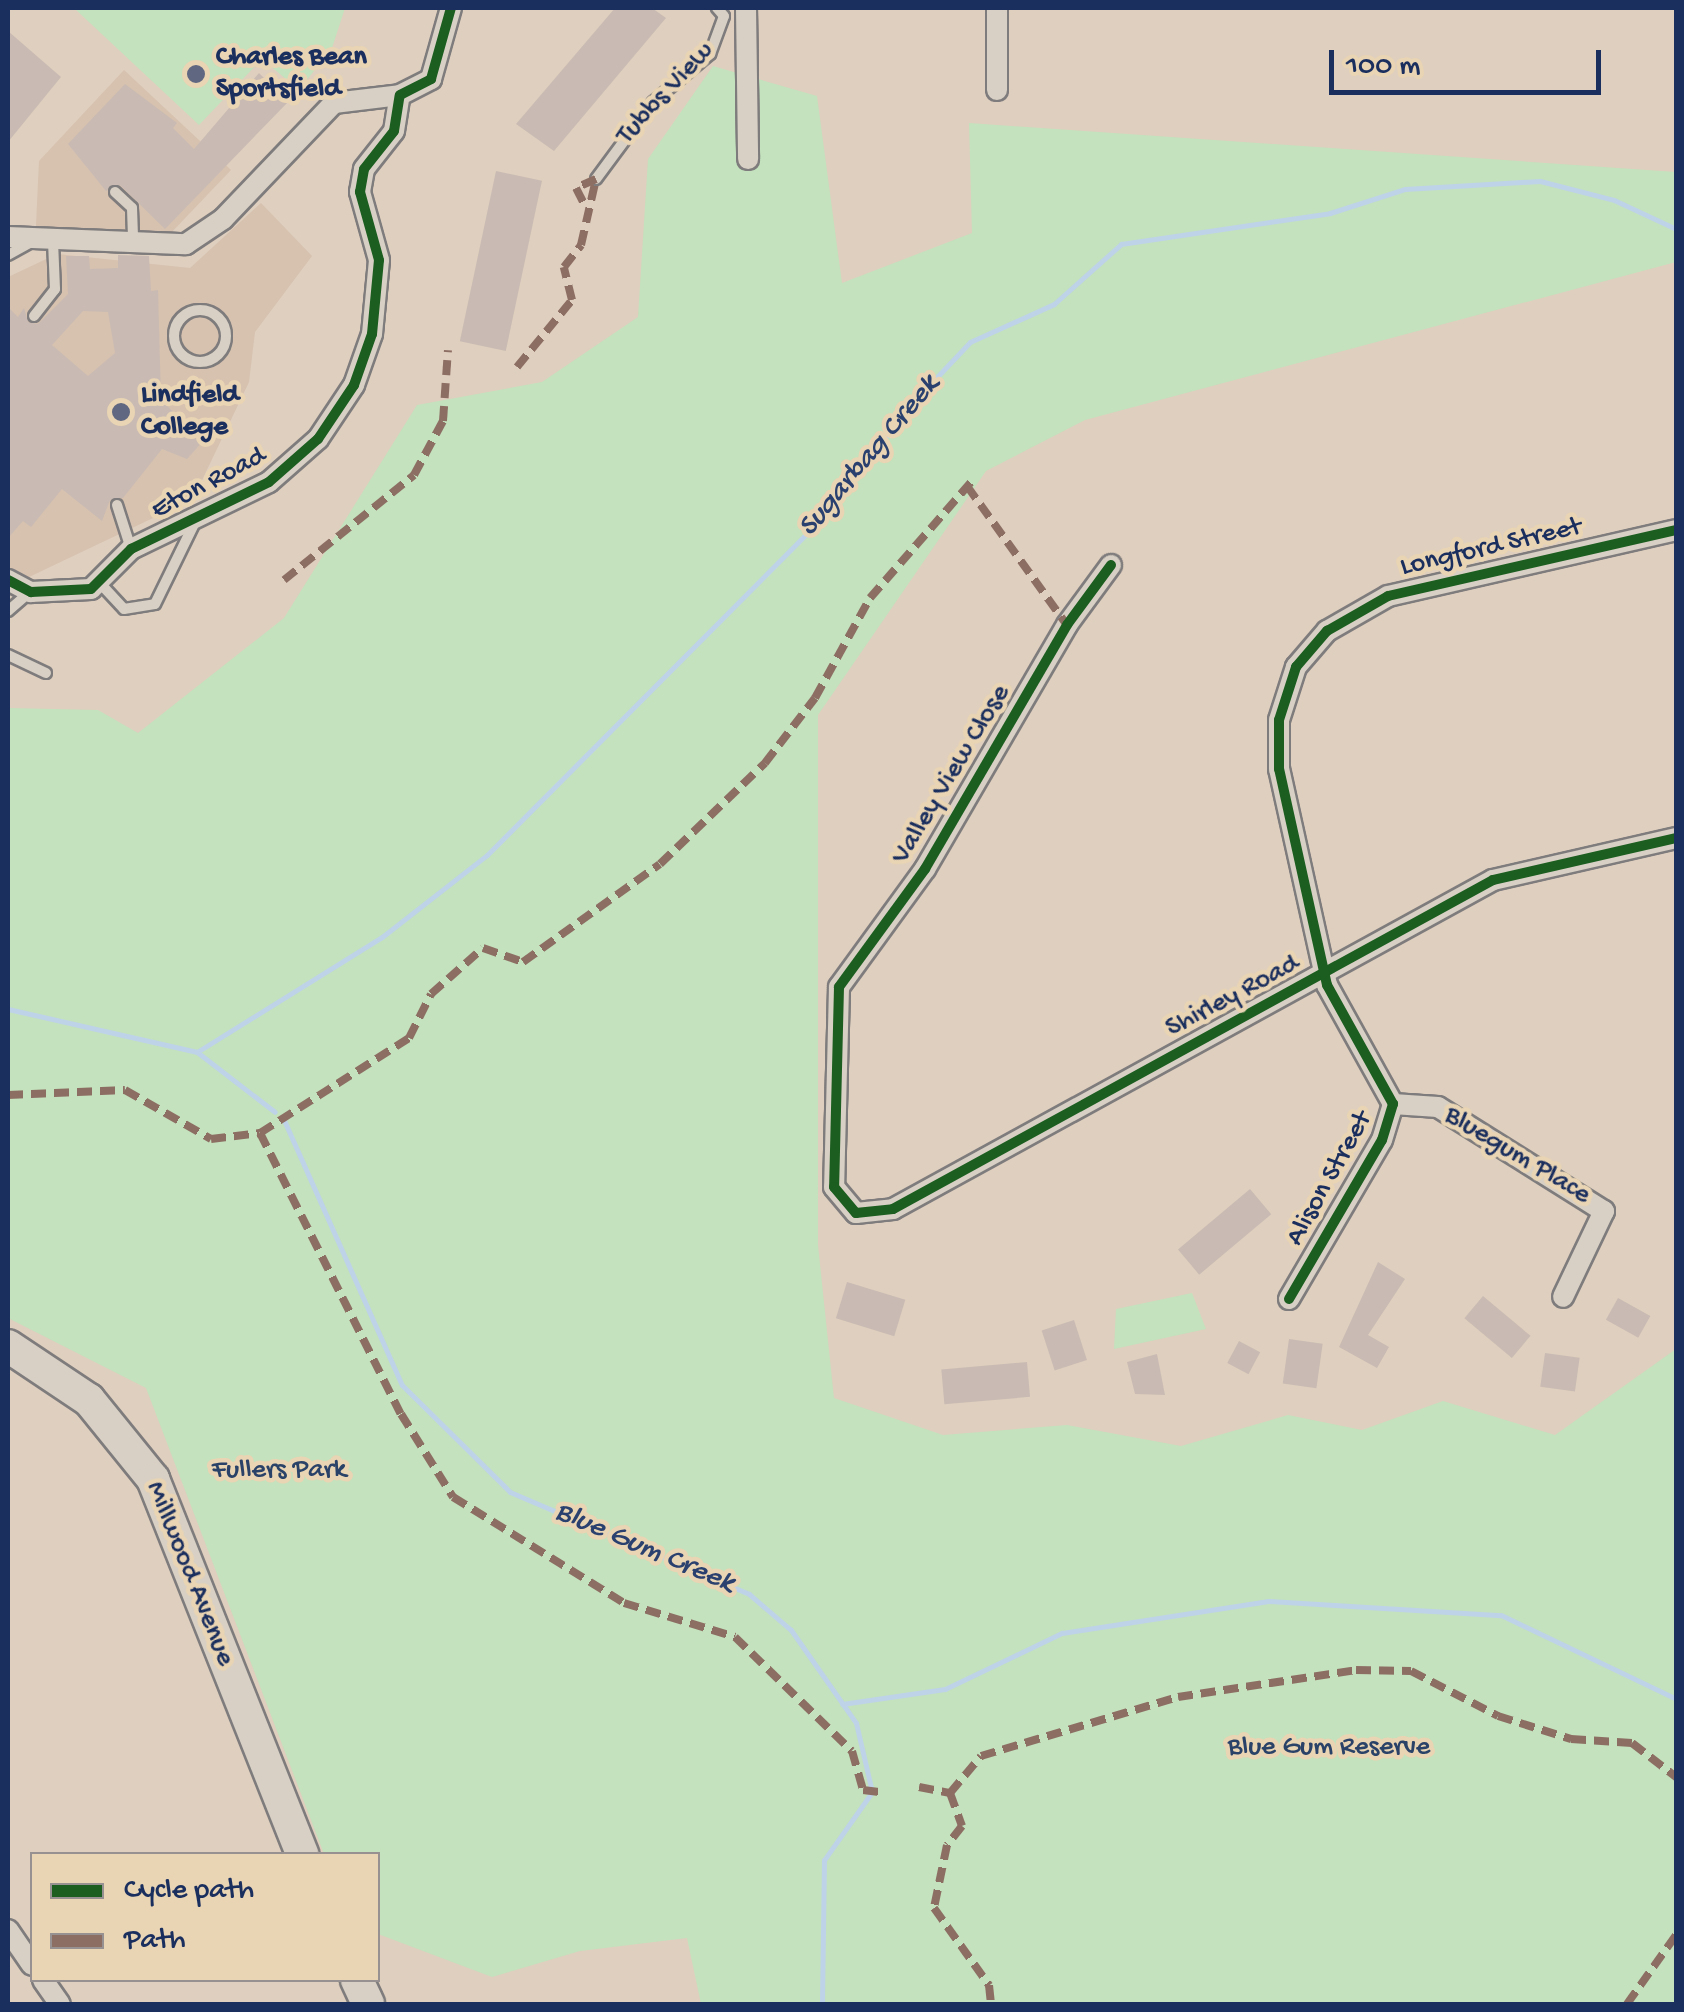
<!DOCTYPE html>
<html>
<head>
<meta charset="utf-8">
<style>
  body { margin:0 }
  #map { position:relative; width:1684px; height:2012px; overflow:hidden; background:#dfcfbe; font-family:"Gochi Hand",sans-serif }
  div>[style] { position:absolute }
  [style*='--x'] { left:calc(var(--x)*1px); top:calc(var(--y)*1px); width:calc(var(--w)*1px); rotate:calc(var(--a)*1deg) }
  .built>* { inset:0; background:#d7c1af }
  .green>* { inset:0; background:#c3e2bd }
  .stream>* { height:5px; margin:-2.5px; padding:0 2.5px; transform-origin:2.5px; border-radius:2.5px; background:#bfd3e8 }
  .building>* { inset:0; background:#c9bbb3; transform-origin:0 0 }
  .roads { filter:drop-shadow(2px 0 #7f7c7d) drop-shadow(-2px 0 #7f7c7d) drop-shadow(0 2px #7f7c7d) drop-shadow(0 -2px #7f7c7d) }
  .service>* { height:10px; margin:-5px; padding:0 5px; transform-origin:5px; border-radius:5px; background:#d8d0c4 }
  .service>.ring { margin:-5px; padding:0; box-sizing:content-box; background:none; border:10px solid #d8d0c4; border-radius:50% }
  .minor>* { height:20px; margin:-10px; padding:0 10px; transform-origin:10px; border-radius:10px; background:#d8d0c4 }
  .primary>* { height:32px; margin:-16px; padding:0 16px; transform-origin:16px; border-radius:16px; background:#d8d0c4 }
  .quiet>* { height:8px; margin-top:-4px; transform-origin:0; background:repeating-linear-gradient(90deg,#8d6e63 0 15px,transparent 0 23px) }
  .cycleway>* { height:10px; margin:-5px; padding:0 5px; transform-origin:5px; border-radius:5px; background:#1b5e20 }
  .dots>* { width:28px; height:28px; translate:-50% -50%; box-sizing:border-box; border:5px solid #e9d4b3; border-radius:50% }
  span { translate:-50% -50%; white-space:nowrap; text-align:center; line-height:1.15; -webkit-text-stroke:9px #e9d4b3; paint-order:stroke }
  .poi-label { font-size:28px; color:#1b2f5e; font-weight:700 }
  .left { translate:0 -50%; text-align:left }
  .street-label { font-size:28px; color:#1b2f5e }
  .park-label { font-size:28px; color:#2a4267 }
  .water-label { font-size:30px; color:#2a406e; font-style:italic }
  .frame { position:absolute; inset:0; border:10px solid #1b2f5e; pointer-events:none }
  .legend { position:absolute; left:30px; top:1852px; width:350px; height:130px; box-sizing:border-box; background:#e9d4b3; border:2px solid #979291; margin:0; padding:12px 18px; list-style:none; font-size:30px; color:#1b2f5e }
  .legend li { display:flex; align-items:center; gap:20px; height:50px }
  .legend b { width:50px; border:2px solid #979291 }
  .scale { position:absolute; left:1329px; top:50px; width:272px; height:45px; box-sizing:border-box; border:5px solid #1b2f5e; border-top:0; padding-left:12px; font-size:30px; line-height:35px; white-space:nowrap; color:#1b2f5e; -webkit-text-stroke:8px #e9d4b3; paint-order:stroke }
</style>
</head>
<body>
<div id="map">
  <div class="built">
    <div style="clip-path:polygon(124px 70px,231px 170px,168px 236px,36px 226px,39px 161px)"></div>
    <div style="clip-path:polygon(261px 203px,312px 256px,255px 332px,249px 382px,193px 499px,8px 587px,8px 277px,57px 254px,190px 268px)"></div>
  </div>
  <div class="green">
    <div style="clip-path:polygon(74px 8px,345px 8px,332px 48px,299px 90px,262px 59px,199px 125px)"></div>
    <div style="clip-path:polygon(713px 66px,817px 96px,842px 283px,972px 233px,969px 123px,1676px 172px,1676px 262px,1085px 420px,986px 471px,818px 715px,818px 1245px,834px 1398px,943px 1435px,1067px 1425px,1181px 1446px,1288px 1415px,1362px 1430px,1443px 1401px,1555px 1435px,1676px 1349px,1676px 2004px,701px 2004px,687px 1938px,580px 1951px,492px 1977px,378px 1934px,378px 1854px,324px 1854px,146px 1388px,8px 1318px,8px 708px,98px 710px,138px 733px,284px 618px,417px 405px,542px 382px,638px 317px,648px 159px)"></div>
    <div style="clip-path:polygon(1192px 1293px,1206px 1329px,1114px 1349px,1116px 1309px)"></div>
  </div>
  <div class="stream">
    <div style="--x:8;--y:1009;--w:194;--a:12.8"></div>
    <div style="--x:197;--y:1052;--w:98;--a:37.6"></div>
    <div style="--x:197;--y:1052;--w:218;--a:-31.9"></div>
    <div style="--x:382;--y:937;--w:133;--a:-38"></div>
    <div style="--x:487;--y:855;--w:501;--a:-45.16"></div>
    <div style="--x:840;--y:500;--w:106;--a:-54.2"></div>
    <div style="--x:902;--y:414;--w:99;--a:-46.6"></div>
    <div style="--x:970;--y:342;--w:92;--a:-24.3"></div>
    <div style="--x:1054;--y:304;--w:90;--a:-41.8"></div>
    <div style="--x:1121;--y:244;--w:211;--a:-8.4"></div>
    <div style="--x:1330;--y:213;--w:79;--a:-17.7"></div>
    <div style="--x:1405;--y:189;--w:135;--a:-3.4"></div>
    <div style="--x:1540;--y:181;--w:76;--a:14.4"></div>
    <div style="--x:1614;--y:200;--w:68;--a:25.1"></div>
    <div style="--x:283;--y:1118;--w:292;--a:66"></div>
    <div style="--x:402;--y:1385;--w:152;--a:44.7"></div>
    <div style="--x:510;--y:1492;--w:260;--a:23.1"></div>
    <div style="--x:749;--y:1594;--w:55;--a:40.6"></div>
    <div style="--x:791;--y:1630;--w:113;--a:55"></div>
    <div style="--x:856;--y:1723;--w:71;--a:76.9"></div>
    <div style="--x:872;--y:1792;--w:83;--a:125.2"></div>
    <div style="--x:824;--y:1860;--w:144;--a:90.8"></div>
    <div style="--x:842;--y:1704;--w:104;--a:-8.3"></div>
    <div style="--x:945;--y:1689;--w:130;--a:-25.6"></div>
    <div style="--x:1062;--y:1633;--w:209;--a:-8.8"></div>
    <div style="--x:1269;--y:1601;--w:232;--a:3.5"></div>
    <div style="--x:1501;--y:1615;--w:194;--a:25.6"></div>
  </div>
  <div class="building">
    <div style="clip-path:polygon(615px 8px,652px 8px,666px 18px,554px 151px,516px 124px)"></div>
    <div style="clip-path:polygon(8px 31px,61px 77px,8px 142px)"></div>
    <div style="clip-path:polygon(259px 73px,288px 102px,165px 229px,120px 185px,106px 191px,68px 144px,125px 84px,177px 123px,173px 128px,194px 149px)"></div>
    <div style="left:496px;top:171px;width:47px;height:174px;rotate:12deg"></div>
    <div style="clip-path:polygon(evenodd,118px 255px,149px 256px,151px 291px,158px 290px,161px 400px,203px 441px,187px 459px,162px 449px,123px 498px,110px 500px,102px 521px,62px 489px,31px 527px,23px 521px,8px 538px,8px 307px,18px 317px,24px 308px,28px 322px,38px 324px,68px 294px,66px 256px,89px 256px,90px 269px,118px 268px,118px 255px,83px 311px,108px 312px,115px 353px,88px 376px,52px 345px,83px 311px)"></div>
    <div style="left:1250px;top:1189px;width:33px;height:94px;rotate:50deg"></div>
    <div style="clip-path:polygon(1378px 1262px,1405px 1279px,1368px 1335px,1389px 1347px,1377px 1368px,1339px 1347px)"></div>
    <div style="left:847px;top:1282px;width:61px;height:38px;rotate:17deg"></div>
    <div style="left:1483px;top:1296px;width:62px;height:29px;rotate:40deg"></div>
    <div style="left:1618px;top:1298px;width:37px;height:25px;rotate:29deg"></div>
    <div style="left:1074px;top:1320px;width:42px;height:34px;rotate:72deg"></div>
    <div style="left:1289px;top:1339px;width:34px;height:45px;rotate:8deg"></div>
    <div style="left:1239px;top:1341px;width:24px;height:25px;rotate:28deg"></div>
    <div style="left:1545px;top:1353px;width:35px;height:34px;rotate:8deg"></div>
    <div style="clip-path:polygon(1157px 1354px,1165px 1395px,1135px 1394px,1127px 1362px)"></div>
    <div style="left:1027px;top:1362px;width:35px;height:86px;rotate:85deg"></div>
  </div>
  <div class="roads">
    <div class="service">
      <div style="--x:596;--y:179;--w:96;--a:-53.5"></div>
      <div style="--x:653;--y:102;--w:75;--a:-40.1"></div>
      <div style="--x:710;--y:54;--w:40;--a:-69.8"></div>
      <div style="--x:724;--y:16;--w:11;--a:-131"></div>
      <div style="--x:115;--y:192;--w:23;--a:43"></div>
      <div style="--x:132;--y:208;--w:36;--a:88"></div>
      <div style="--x:8;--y:255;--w:29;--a:-29"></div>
      <div class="ring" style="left:174px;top:310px;width:42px;height:42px"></div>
      <div style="--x:34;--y:316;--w:34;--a:-52"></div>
      <div style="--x:55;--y:289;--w:47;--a:-92.4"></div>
      <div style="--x:117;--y:505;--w:46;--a:72.3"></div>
      <div style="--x:98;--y:581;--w:38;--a:47"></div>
      <div style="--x:124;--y:609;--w:31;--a:-9"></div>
      <div style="--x:155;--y:604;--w:96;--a:-64"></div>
      <div style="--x:8;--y:611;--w:29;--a:-41"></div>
      <div style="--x:8;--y:655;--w:42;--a:25.3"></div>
    </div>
    <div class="minor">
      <div style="--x:746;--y:8;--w:151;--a:89.2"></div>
      <div style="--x:997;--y:8;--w:82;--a:90"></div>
      <div style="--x:8;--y:237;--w:178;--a:2.3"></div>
      <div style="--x:186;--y:244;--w:45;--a:-34"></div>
      <div style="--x:223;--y:219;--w:161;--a:-46.3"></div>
      <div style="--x:334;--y:103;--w:66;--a:-6.9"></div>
      <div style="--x:1111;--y:565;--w:74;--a:126.3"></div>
      <div style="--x:1067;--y:625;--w:282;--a:120.2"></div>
      <div style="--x:925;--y:869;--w:146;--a:126.1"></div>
      <div style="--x:839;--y:987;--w:200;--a:91.4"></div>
      <div style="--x:834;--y:1187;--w:34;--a:50"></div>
      <div style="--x:856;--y:1213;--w:37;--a:-6"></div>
      <div style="--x:893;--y:1209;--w:684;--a:-28.74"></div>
      <div style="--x:1493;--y:880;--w:188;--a:-12.9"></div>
      <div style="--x:8;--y:580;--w:26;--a:28"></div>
      <div style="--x:31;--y:592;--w:60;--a:-2.9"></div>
      <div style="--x:91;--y:589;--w:57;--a:-45"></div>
      <div style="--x:131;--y:549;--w:153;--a:-25.9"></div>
      <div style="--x:269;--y:482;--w:65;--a:-41.3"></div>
      <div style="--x:318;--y:439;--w:65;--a:-56.3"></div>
      <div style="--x:354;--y:385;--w:54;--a:-70.6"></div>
      <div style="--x:372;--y:334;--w:74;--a:-84.6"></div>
      <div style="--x:379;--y:260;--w:71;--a:-105.6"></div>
      <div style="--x:360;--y:192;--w:23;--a:-80"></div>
      <div style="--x:364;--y:169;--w:48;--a:-51.7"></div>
      <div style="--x:394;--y:131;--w:36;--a:-81"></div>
      <div style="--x:400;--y:95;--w:35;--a:-27"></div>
      <div style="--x:431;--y:79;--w:74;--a:-74.3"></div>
      <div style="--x:1393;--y:1104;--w:45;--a:3.8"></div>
      <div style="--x:1438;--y:1107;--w:196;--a:32.1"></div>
      <div style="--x:1604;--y:1211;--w:95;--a:115.5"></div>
      <div style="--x:1289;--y:1299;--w:184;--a:-59.7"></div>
      <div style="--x:1382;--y:1140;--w:38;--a:-73"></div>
      <div style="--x:1393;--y:1104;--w:136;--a:-119"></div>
      <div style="--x:1327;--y:985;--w:221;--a:-102.5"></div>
      <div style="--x:1279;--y:769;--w:49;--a:-90"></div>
      <div style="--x:1279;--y:720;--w:56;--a:-72.2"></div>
      <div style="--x:1296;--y:667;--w:48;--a:-49.3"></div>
      <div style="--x:1327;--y:631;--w:70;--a:-29.8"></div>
      <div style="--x:1388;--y:596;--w:295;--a:-12.9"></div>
      <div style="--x:8;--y:1930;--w:42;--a:55.6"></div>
      <div style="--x:43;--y:1980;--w:29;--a:55"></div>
    </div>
    <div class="primary">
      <div style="--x:8;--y:1346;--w:97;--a:33.7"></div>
      <div style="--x:89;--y:1400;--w:102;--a:51"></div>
      <div style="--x:153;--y:1479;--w:404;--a:68.3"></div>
      <div style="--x:357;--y:1980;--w:26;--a:65"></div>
    </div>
  </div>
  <div class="quiet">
    <div style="--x:517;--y:367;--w:87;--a:-50.6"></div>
    <div style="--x:572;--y:300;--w:34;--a:-104"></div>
    <div style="--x:564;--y:267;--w:28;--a:-52"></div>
    <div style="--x:581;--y:245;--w:68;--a:-77.2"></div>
    <div style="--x:596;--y:179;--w:22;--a:156"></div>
    <div style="--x:576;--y:188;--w:22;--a:63"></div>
    <div style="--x:967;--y:486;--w:171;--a:54.3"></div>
    <div style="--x:284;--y:580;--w:167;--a:-38.9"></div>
    <div style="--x:414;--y:475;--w:61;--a:-61.8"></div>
    <div style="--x:443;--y:421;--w:71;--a:-86"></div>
    <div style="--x:8;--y:1095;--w:117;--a:-2.4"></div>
    <div style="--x:125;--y:1090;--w:99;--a:29.7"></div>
    <div style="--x:211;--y:1139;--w:49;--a:-7"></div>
    <div style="--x:260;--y:1133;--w:177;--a:-32.5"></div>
    <div style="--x:409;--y:1038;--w:49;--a:-63.4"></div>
    <div style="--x:431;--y:994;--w:69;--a:-41.5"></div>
    <div style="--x:483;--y:948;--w:42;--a:19.3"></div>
    <div style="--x:523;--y:962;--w:168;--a:-35.6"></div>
    <div style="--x:660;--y:864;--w:146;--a:-43.9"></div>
    <div style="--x:765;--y:763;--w:82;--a:-52.4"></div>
    <div style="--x:815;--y:698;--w:114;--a:-61.2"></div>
    <div style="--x:870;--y:598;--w:155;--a:-48.9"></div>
    <div style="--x:260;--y:1133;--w:314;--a:63.4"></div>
    <div style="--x:401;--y:1414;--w:98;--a:57.9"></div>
    <div style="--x:453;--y:1497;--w:201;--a:31.8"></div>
    <div style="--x:624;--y:1603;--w:116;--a:17"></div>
    <div style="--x:735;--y:1637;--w:163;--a:44.3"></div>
    <div style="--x:852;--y:1751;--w:41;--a:74.2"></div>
    <div style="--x:863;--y:1790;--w:16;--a:7"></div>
    <div style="--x:919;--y:1787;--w:32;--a:11"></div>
    <div style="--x:950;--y:1793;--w:48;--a:-50"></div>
    <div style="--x:981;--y:1756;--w:206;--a:-16.7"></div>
    <div style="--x:1178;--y:1697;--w:180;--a:-8.6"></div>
    <div style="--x:1356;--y:1670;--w:55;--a:1"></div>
    <div style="--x:1411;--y:1671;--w:98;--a:27.3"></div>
    <div style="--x:1498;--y:1716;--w:77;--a:17.5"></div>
    <div style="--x:1571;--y:1739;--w:61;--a:3.8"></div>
    <div style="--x:1632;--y:1743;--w:56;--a:37.7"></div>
    <div style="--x:950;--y:1793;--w:35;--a:70"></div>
    <div style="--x:962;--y:1826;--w:24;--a:128"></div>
    <div style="--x:947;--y:1845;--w:64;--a:101.7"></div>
    <div style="--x:934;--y:1908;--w:95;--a:54.5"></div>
    <div style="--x:989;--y:1985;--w:19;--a:84"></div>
    <div style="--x:1627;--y:2004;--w:85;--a:-54.6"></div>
  </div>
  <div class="cycleway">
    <div style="--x:1111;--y:565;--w:74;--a:126.3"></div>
    <div style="--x:1067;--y:625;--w:282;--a:120.2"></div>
    <div style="--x:925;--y:869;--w:146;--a:126.1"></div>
    <div style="--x:839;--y:987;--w:200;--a:91.4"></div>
    <div style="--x:834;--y:1187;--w:34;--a:50"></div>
    <div style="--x:856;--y:1213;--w:37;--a:-6"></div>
    <div style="--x:893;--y:1209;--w:684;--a:-28.74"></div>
    <div style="--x:1493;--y:880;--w:188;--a:-12.9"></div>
    <div style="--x:8;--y:580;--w:26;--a:28"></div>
    <div style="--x:31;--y:592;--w:60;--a:-2.9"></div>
    <div style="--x:91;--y:589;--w:57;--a:-45"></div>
    <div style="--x:131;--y:549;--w:153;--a:-25.9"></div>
    <div style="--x:269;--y:482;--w:65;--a:-41.3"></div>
    <div style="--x:318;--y:439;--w:65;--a:-56.3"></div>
    <div style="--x:354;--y:385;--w:54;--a:-70.6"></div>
    <div style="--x:372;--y:334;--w:74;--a:-84.6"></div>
    <div style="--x:379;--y:260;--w:71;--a:-105.6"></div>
    <div style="--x:360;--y:192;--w:23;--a:-80"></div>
    <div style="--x:364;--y:169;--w:48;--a:-51.7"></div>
    <div style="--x:394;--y:131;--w:36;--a:-81"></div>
    <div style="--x:400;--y:95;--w:35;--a:-27"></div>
    <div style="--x:431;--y:79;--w:74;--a:-74.3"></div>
    <div style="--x:1289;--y:1299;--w:184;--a:-59.7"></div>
    <div style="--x:1382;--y:1140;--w:38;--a:-73"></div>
    <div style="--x:1393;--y:1104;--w:136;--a:-119"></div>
    <div style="--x:1327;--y:985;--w:221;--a:-102.5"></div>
    <div style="--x:1279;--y:769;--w:49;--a:-90"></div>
    <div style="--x:1279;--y:720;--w:56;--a:-72.2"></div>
    <div style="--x:1296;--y:667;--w:48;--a:-49.3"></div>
    <div style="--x:1327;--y:631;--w:70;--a:-29.8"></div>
    <div style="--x:1388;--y:596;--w:295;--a:-12.9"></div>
  </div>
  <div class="dots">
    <div style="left:196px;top:74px;background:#606780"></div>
    <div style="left:121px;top:412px;background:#606780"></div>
  </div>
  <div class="poi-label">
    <span class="left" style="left:216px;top:74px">Charles Bean<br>Sportsfield</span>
    <span class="left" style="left:141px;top:412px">Lindfield<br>College</span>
  </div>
  <div class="street-label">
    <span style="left:666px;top:94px;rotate:-47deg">Tubbs View</span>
    <span style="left:209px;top:484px;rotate:-28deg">Eton Road</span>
    <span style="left:1491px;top:548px;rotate:-13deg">Longford Street</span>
    <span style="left:952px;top:775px;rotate:-59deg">Valley View Close</span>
    <span style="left:1233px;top:997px;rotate:-28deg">Shirley Road</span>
    <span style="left:1517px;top:1156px;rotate:31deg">Bluegum Place</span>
    <span style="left:1330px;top:1179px;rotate:-61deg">Alison Street</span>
    <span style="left:189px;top:1574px;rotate:68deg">Millwood Avenue</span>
  </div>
  <div class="park-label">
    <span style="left:279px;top:1471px">Fullers Park</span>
    <span style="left:1329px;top:1748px">Blue Gum Reserve</span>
  </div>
  <div class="water-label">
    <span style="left:870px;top:457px;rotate:-50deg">Sugarbag Creek</span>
    <span style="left:644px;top:1549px;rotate:23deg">Blue Gum Creek</span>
  </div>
  <div class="frame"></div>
  <ul class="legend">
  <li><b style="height:12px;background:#1b5e20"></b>Cycle path</li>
  <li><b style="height:12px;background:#8d6e63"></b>Path</li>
  </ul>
  <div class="scale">100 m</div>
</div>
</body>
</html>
